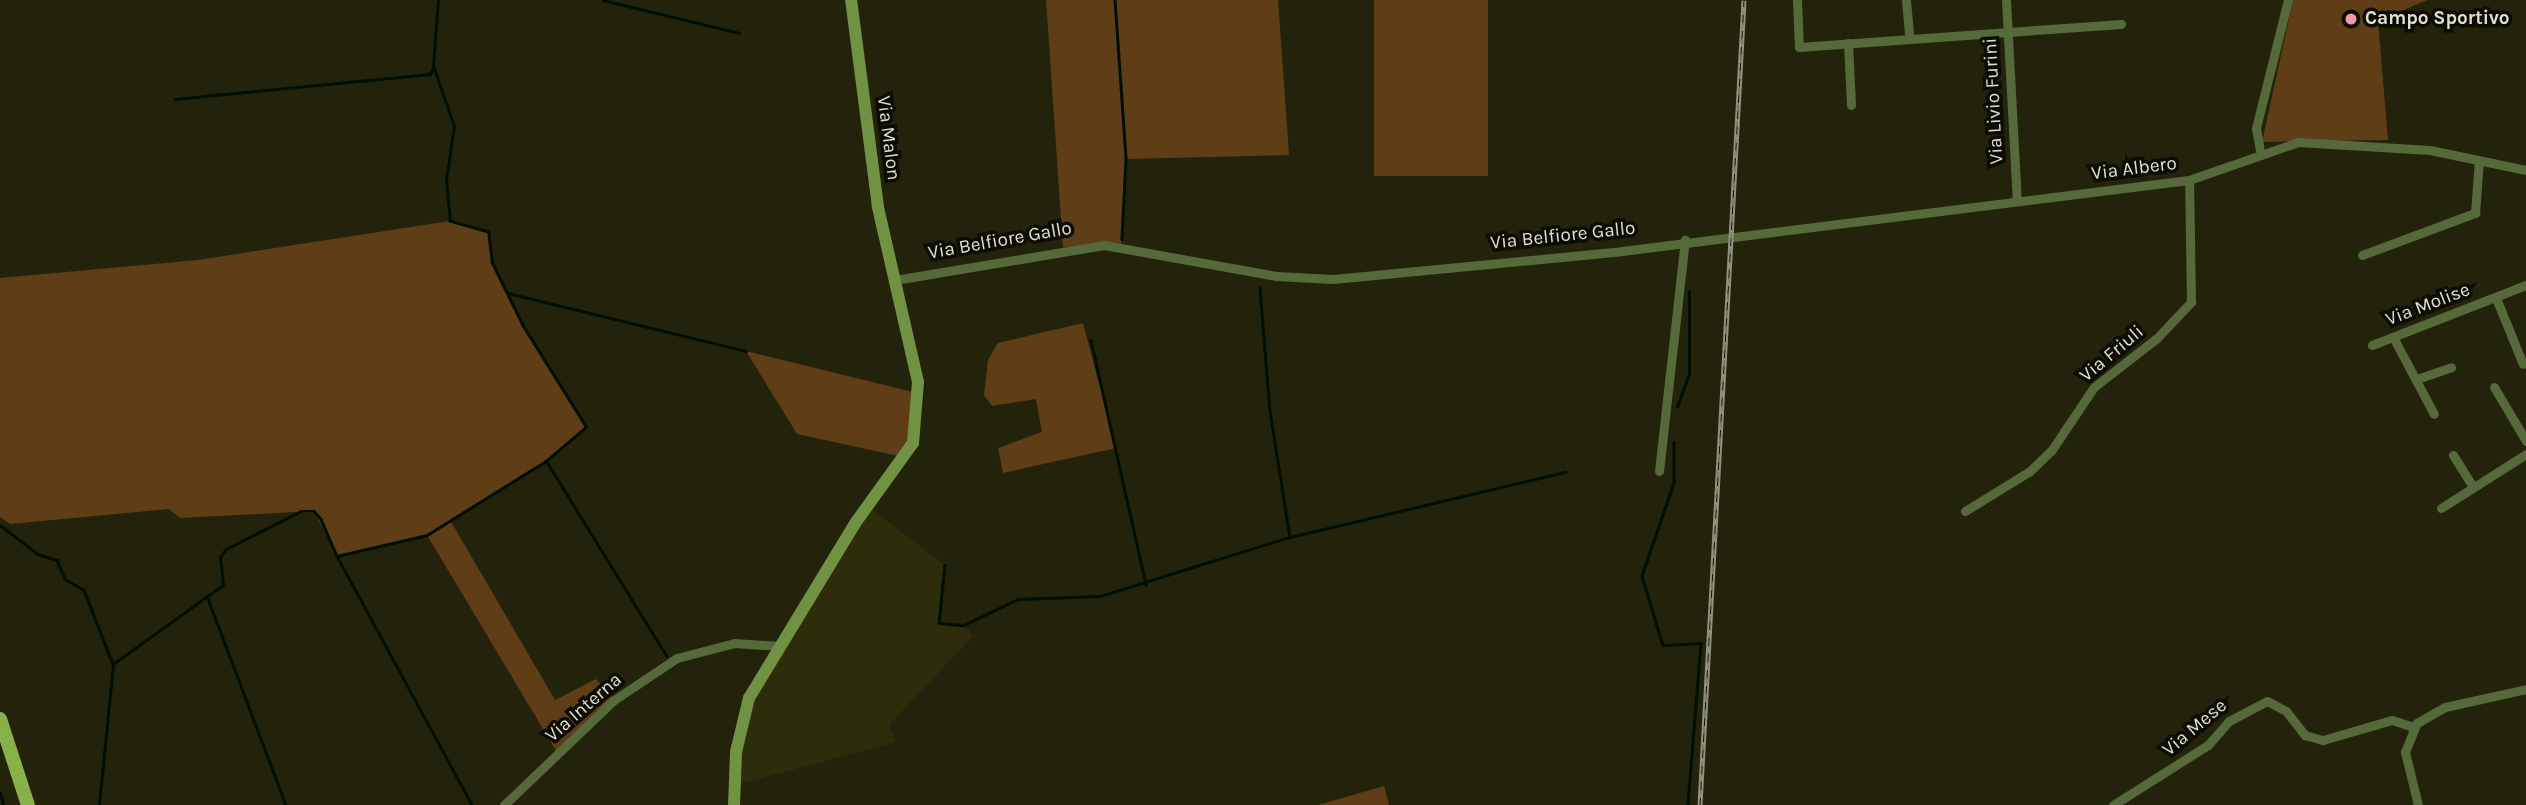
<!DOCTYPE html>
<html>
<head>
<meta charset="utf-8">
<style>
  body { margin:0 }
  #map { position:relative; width:2526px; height:805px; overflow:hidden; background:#23230b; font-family:Karla,sans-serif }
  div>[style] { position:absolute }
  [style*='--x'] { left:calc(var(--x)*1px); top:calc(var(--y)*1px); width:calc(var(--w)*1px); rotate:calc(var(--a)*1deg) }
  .built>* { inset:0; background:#2d2d0c }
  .green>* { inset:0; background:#5f3e17; transform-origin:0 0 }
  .stream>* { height:2.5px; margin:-1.25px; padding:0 1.25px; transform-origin:1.25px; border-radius:1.25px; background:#000f02 }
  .street>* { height:9px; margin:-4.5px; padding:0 4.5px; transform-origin:4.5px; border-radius:4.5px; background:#55693a }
  .secondary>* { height:12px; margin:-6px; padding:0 6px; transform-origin:6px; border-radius:6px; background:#719243 }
  .primary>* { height:14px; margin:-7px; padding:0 7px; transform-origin:7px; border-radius:7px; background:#87b149 }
  .rail>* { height:5px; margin-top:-2.5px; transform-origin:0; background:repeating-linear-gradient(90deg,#0c0c04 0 8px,#929280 0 16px); box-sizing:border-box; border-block:2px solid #929280 }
  .dots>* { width:19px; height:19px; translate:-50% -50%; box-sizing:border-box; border:4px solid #0c0c04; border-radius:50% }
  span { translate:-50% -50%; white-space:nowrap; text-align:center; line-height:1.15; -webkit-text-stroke:7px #0c0c04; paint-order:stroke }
  .poi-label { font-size:19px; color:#dfe0d1; font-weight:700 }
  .left { translate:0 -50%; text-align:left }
  .street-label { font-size:19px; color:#dfe0d1 }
</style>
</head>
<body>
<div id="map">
  <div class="built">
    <div style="clip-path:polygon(867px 506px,945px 565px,939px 622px,964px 625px,973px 636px,889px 725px,896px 742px,735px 785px,749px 698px)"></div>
  </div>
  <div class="green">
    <div style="clip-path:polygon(1046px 0,1278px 0,1289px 155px,1127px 159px,1121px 246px,1063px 247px)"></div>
    <div style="left:1374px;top:0;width:114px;height:176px"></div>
    <div style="clip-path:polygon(2293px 0,2427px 0,2378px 21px,2388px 140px,2262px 142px)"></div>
    <div style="clip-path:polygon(450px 221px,488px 232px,492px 263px,523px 326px,586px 427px,546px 461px,450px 520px,555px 700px,596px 679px,614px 700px,558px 754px,427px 535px,337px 556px,314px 511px,180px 518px,169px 509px,10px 524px,0 517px,0 278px,198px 260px)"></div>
    <div style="clip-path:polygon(1083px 323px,1116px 448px,1003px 473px,998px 448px,1042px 432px,1036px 399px,992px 406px,984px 395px,988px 360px,998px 343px)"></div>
    <div style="clip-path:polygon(746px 351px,917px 393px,913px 443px,903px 457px,797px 434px)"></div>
    <div style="clip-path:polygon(1384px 786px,1389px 805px,1318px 805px)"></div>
  </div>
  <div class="stream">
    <div style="--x:603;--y:0;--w:140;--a:13.6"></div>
    <div style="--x:1115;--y:0;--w:159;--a:86"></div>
    <div style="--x:1126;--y:159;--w:80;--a:92.9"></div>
    <div style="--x:175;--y:99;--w:256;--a:-5.6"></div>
    <div style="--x:430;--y:74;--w:7;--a:-63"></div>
    <div style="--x:1260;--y:288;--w:123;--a:85.4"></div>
    <div style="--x:1270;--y:411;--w:128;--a:81"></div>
    <div style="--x:508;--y:293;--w:245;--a:13.7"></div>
    <div style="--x:1091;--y:340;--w:251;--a:77.3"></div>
    <div style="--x:1677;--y:407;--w:35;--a:-70"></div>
    <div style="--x:1689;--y:374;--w:82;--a:-90"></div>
    <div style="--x:1674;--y:442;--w:41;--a:90"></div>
    <div style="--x:1674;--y:483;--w:98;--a:109"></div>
    <div style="--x:1642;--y:576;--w:72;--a:73.1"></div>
    <div style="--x:1663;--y:645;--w:38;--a:-3"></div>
    <div style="--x:1701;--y:643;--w:163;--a:94.6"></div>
    <div style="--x:547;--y:462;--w:228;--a:58.3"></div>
    <div style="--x:0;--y:525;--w:48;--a:37.3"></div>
    <div style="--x:38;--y:554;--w:20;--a:18"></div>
    <div style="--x:57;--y:560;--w:21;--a:67"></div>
    <div style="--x:65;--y:579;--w:22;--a:30"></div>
    <div style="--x:84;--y:590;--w:79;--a:68.6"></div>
    <div style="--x:337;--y:556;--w:283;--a:61.5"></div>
    <div style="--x:945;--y:565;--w:58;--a:95.9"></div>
    <div style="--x:939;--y:623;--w:25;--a:5"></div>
    <div style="--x:964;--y:625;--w:60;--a:-25.7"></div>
    <div style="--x:1018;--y:599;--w:82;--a:-2.1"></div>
    <div style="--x:1100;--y:596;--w:199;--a:-17.3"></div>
    <div style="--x:1290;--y:537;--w:283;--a:-13.3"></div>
    <div style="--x:207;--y:596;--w:223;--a:69.3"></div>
    <div style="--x:0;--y:792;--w:14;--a:73"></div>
    <div style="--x:99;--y:805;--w:142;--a:-84.3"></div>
    <div style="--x:113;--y:664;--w:135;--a:-35.7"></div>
    <div style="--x:223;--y:585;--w:28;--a:-96"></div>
    <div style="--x:220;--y:557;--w:10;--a:-53"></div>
    <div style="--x:226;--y:549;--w:84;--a:-26.9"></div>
    <div style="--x:301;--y:511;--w:13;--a:0"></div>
    <div style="--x:314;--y:511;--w:11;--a:49"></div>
    <div style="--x:321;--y:519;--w:40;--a:66.6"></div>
    <div style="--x:337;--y:556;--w:92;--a:-13.1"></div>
    <div style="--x:427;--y:535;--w:140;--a:-31.9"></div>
    <div style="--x:546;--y:461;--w:52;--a:-40.4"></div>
    <div style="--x:586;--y:427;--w:119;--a:-122"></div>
    <div style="--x:523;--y:326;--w:70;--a:-116.2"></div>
    <div style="--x:492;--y:263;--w:31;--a:-97"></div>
    <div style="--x:488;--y:232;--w:40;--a:-164"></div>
    <div style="--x:450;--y:221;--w:40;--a:-95.7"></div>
    <div style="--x:446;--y:181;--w:56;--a:-81.7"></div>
    <div style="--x:454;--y:126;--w:64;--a:-109.3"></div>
    <div style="--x:433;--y:66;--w:66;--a:-85.7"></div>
  </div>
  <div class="street">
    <div style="--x:1797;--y:0;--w:47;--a:87.6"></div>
    <div style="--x:1799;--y:47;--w:323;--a:-4.1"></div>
    <div style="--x:1906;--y:0;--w:38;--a:85"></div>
    <div style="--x:2006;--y:0;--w:200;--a:86.9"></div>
    <div style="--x:1848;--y:43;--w:62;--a:87.2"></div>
    <div style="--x:2260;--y:151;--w:23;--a:-100"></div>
    <div style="--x:2256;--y:128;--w:132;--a:-76"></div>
    <div style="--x:2362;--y:255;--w:121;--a:-20.4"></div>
    <div style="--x:2475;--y:213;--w:53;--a:-85.7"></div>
    <div style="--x:895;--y:280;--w:212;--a:-9.5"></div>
    <div style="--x:1104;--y:245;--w:175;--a:10.2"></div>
    <div style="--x:1276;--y:276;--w:57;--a:3"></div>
    <div style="--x:1333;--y:279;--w:290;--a:-5.5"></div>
    <div style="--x:1622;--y:251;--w:571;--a:-7.14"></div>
    <div style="--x:2189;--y:180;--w:115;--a:-19.2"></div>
    <div style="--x:2298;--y:142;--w:132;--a:3.5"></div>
    <div style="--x:2430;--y:150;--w:98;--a:11.8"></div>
    <div style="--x:2496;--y:298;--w:71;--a:67.8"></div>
    <div style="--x:2393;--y:337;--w:87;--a:62"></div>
    <div style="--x:2372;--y:345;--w:165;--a:-21.3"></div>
    <div style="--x:2417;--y:379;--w:36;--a:-19"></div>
    <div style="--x:2494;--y:387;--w:63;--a:59.3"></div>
    <div style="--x:2453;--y:455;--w:38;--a:58"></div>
    <div style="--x:1659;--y:471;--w:233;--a:-83.6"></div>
    <div style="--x:2441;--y:508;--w:101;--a:-32.4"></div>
    <div style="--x:1965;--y:511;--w:76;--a:-31.6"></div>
    <div style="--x:2030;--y:471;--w:29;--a:-44"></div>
    <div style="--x:2051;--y:451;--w:77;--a:-56.1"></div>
    <div style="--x:2094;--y:387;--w:80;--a:-37.9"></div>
    <div style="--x:2157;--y:338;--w:50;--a:-46.6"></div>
    <div style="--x:2191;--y:302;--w:122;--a:-90.9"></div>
    <div style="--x:504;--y:805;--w:152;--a:-43.7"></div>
    <div style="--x:614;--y:700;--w:76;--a:-33.7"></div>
    <div style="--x:677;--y:658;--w:59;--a:-14.7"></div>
    <div style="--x:734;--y:643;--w:46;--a:3.7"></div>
    <div style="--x:2113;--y:805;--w:112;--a:-32.3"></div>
    <div style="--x:2208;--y:745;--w:32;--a:-49"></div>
    <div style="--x:2229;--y:721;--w:43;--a:-27.8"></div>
    <div style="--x:2267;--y:701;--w:21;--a:28"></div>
    <div style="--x:2286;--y:711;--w:31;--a:52"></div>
    <div style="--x:2305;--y:735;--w:19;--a:16"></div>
    <div style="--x:2323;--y:740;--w:72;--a:-16.2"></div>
    <div style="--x:2392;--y:720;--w:23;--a:18"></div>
    <div style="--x:2418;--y:805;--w:55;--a:-103.8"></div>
    <div style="--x:2405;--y:752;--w:31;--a:-68"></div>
    <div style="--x:2417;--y:723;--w:32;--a:-30"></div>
    <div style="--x:2445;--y:707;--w:83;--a:-12.5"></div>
  </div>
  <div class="secondary">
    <div style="--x:734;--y:805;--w:53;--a:-87.8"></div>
    <div style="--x:736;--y:752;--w:56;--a:-76.5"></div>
    <div style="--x:749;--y:698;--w:206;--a:-58.7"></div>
    <div style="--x:856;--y:522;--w:97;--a:-54.2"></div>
    <div style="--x:913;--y:443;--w:61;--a:-85.3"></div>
    <div style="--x:918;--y:382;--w:180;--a:-102.9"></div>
    <div style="--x:878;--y:207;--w:209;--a:-97.4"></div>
  </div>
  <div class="primary">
    <div style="--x:0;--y:719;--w:90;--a:72"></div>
  </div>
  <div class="rail">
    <div style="--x:1700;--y:805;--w:806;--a:-86.87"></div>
  </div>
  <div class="dots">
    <div style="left:2351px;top:19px;background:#f39aa8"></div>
  </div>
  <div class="poi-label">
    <span class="left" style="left:2365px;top:19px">Campo Sportivo</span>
  </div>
  <div class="street-label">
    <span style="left:1994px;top:101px;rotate:-93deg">Via Livio Furini</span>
    <span style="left:888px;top:138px;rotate:83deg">Via Malon</span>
    <span style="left:2134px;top:169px;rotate:-7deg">Via Albero</span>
    <span style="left:1563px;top:236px;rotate:-6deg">Via Belfiore Gallo</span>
    <span style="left:1000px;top:241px;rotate:-10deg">Via Belfiore Gallo</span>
    <span style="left:2428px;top:305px;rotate:-21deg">Via Molise</span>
    <span style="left:2112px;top:354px;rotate:-40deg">Via Friuli</span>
    <span style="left:584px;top:708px;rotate:-41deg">Via Interna</span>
    <span style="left:2195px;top:728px;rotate:-40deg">Via Mese</span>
  </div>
</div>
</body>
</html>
